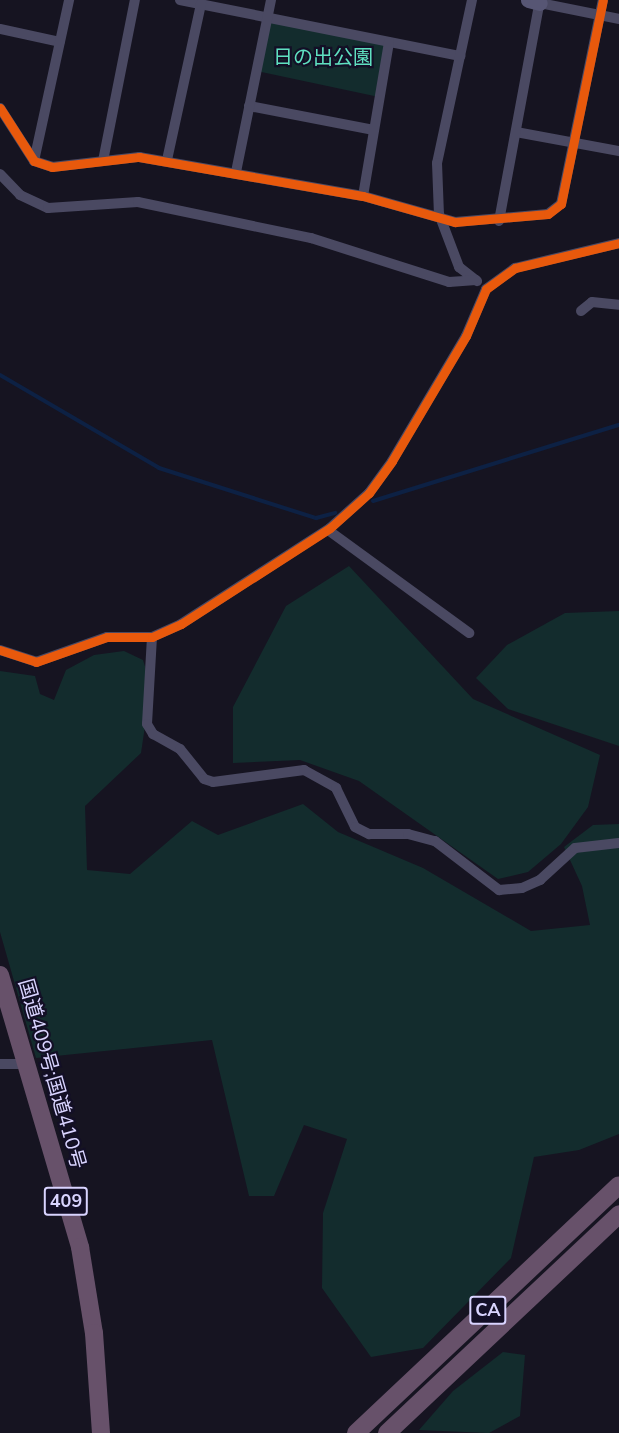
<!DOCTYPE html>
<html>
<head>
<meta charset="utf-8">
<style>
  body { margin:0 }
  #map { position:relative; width:619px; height:1433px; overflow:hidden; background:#161421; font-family:"Nunito Sans","Noto Sans JP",sans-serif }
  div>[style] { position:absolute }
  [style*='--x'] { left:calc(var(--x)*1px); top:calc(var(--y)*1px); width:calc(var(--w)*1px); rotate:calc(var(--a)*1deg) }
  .green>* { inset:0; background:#132c2d; transform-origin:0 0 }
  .stream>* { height:4px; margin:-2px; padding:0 2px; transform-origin:2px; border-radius:2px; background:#0d2144 }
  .street>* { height:10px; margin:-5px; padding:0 5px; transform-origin:5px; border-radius:5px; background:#4a4962 }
  .secondary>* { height:15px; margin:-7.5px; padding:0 7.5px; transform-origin:7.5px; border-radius:7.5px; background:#575674 }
  .highway>* { height:18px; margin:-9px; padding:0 9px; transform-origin:9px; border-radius:9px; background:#67516a }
  .cycleway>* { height:9px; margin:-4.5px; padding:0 4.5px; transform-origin:4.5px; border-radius:4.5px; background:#e8590c }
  span { translate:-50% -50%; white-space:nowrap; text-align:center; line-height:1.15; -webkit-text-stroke:4.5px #130f26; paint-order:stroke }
  .shield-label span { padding:2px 4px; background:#130f26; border:2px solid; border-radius:4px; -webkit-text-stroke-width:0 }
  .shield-label { font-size:18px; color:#d9d4ff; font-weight:700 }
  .park-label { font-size:20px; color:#5fe0c0 }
  .street-label { font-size:20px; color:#d9d4ff }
</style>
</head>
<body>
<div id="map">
  <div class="green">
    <div style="left:267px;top:17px;width:125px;height:55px;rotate:12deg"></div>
    <div style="clip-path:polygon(349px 566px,473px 699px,600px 755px,588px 807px,561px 844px,528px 872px,498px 879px,359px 781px,300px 760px,233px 763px,233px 707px,286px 606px)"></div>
    <div style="clip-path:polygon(619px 611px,619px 746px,508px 709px,476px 678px,507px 645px,565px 613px)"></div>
    <div style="clip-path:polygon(124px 651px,143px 660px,151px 686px,141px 753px,85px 806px,87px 870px,130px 874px,192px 821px,218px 835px,303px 804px,338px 832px,423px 868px,531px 931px,590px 925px,582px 886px,564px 847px,593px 825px,619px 824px,619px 1134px,579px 1150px,534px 1157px,511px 1258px,423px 1348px,371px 1357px,322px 1288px,323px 1213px,347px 1139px,304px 1125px,274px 1196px,249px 1196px,212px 1040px,36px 1058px,0 932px,0 671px,35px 676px,40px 694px,54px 700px,66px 670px,94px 655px)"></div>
    <div style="clip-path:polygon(503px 1352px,525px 1355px,520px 1416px,489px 1433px,419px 1430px,453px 1391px)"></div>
  </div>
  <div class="stream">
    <div style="--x:0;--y:375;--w:184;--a:30.3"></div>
    <div style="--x:159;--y:468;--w:165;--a:17.7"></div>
    <div style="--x:316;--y:518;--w:20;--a:-15"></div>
    <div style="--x:373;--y:501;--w:257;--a:-17.2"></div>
  </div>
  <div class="street">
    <div style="--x:180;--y:0;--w:286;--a:11.3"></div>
    <div style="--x:472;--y:0;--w:167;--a:102.1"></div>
    <div style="--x:437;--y:163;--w:51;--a:87.8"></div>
    <div style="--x:439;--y:214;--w:57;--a:69.3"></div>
    <div style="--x:459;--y:267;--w:23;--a:38"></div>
    <div style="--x:540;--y:3;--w:81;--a:11.4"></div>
    <div style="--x:0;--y:29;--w:61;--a:12.2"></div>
    <div style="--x:249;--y:106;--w:127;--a:10.9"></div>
    <div style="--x:0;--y:108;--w:63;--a:57.3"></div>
    <div style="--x:34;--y:161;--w:19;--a:18"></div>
    <div style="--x:52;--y:167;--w:88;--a:-6.6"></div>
    <div style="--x:139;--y:157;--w:227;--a:9.9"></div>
    <div style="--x:363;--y:196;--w:96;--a:15.8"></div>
    <div style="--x:455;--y:222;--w:93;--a:-4.9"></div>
    <div style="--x:548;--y:214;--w:16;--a:-38"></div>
    <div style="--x:561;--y:204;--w:208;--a:-78.4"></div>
    <div style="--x:516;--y:132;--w:105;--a:10.5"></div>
    <div style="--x:167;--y:160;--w:160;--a:-77.7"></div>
    <div style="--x:34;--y:161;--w:165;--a:-77.7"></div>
    <div style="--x:103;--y:161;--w:164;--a:-78.8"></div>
    <div style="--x:236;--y:172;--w:176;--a:-78.5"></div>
    <div style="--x:0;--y:174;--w:29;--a:46"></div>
    <div style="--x:20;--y:195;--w:31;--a:25"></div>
    <div style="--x:48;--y:208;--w:90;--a:-3.8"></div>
    <div style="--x:138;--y:202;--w:177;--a:11.8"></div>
    <div style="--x:311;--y:238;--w:145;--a:17.7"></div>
    <div style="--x:449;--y:282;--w:27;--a:-4"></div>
    <div style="--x:363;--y:196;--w:156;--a:-80.4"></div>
    <div style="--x:499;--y:221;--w:225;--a:-79.5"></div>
    <div style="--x:581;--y:311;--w:14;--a:-39"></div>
    <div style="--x:592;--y:302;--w:27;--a:6"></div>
    <div style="--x:328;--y:530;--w:175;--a:36.1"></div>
    <div style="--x:152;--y:637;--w:87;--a:93.3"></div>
    <div style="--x:147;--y:724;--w:12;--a:59"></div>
    <div style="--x:153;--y:734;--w:31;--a:29"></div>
    <div style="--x:180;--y:749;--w:38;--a:51"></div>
    <div style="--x:204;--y:779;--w:9;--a:18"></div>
    <div style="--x:213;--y:782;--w:92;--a:-7.5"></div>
    <div style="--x:304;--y:770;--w:37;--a:29"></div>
    <div style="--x:336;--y:788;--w:43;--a:64"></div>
    <div style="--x:355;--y:827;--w:16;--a:27"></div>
    <div style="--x:369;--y:834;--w:39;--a:0"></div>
    <div style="--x:408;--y:834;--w:28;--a:15"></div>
    <div style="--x:435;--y:841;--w:81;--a:37.4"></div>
    <div style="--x:499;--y:890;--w:23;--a:-5"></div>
    <div style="--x:522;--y:888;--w:20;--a:-24"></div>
    <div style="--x:540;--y:880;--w:47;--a:-42.4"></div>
    <div style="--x:575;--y:848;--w:44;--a:-6.5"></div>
    <div style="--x:0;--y:650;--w:38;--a:18"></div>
    <div style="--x:36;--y:662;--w:75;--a:-19.4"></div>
    <div style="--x:107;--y:637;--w:45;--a:0"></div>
    <div style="--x:152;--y:637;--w:32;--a:-24"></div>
    <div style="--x:181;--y:624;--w:177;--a:-32.8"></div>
    <div style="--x:330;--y:528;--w:52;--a:-41.9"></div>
    <div style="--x:369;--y:493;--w:39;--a:-54"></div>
    <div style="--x:392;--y:461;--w:145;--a:-59.4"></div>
    <div style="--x:466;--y:336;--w:51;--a:-66.9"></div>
    <div style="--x:486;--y:289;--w:36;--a:-36"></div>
    <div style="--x:515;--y:268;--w:107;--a:-13.5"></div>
    <div style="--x:0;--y:1064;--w:25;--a:0"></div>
  </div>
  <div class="secondary">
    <div style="--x:528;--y:0;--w:12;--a:14"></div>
  </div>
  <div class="highway">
    <div style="--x:0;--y:975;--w:284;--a:73.6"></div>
    <div style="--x:80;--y:1247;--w:87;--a:80.8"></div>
    <div style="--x:94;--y:1333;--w:100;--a:86"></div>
    <div style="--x:356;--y:1433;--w:361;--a:-43.3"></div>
    <div style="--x:387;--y:1433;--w:319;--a:-43.3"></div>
  </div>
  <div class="cycleway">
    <div style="--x:0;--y:108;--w:63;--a:57.3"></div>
    <div style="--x:34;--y:161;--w:19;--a:18"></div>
    <div style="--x:52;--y:167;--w:88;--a:-6.6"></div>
    <div style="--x:139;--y:157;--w:227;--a:9.9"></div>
    <div style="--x:363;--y:196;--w:96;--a:15.8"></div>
    <div style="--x:455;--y:222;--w:93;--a:-4.9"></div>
    <div style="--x:548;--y:214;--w:16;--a:-38"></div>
    <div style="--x:561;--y:204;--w:208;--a:-78.4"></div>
    <div style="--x:0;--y:650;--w:38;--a:18"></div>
    <div style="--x:36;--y:662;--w:75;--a:-19.4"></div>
    <div style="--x:107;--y:637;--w:45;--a:0"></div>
    <div style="--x:152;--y:637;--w:32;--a:-24"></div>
    <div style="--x:181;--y:624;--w:177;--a:-32.8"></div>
    <div style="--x:330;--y:528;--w:52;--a:-41.9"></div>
    <div style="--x:369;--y:493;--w:39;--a:-54"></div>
    <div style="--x:392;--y:461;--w:145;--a:-59.4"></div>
    <div style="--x:466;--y:336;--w:51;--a:-66.9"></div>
    <div style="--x:486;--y:289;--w:36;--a:-36"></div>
    <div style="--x:515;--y:268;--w:107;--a:-13.5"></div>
  </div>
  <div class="shield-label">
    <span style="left:66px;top:1201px">409</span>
    <span style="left:488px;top:1310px">CA</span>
  </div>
  <div class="park-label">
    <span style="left:323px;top:57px">日の出公園</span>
  </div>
  <div class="street-label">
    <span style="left:52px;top:1074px;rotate:74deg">国道409号;国道410号</span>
  </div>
</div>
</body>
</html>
